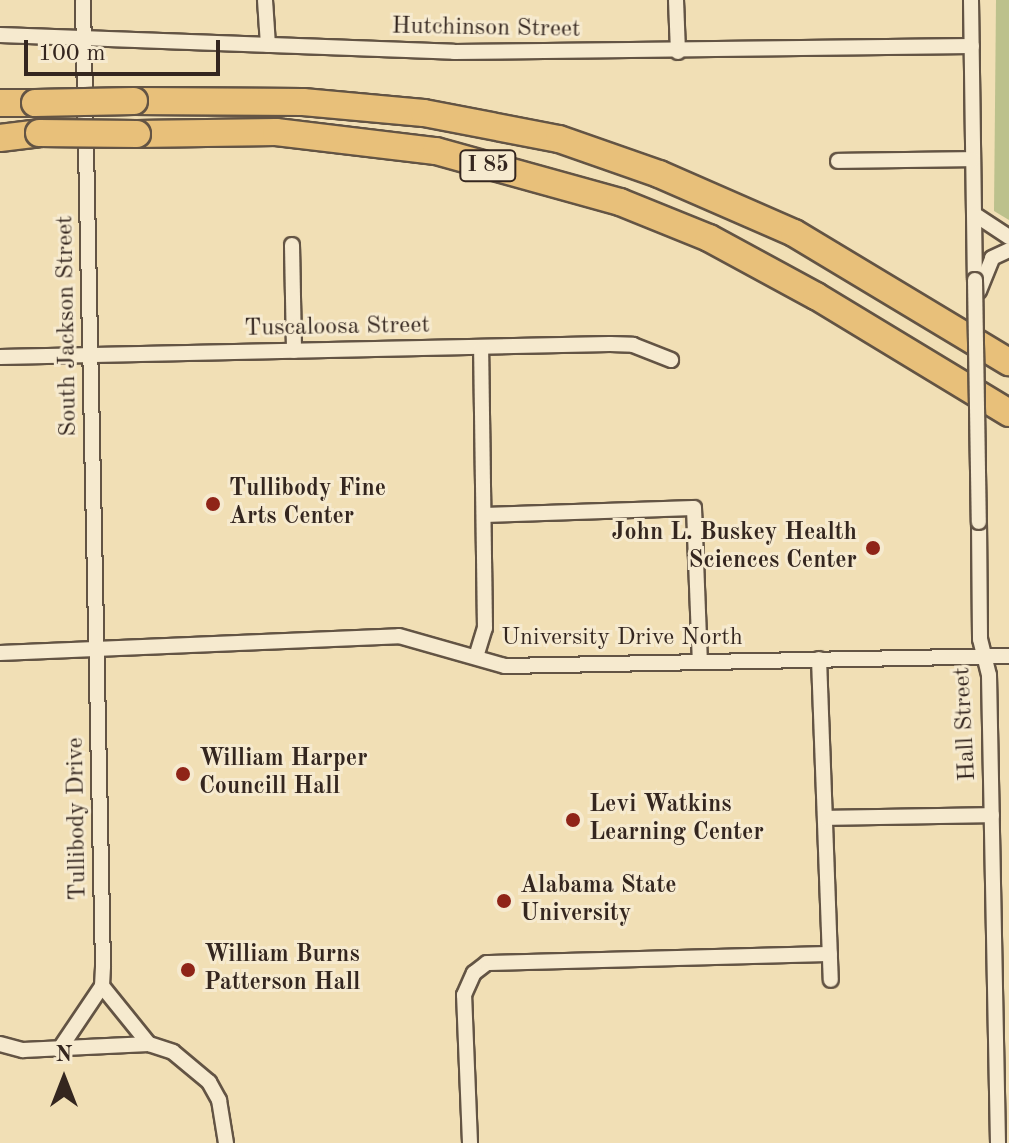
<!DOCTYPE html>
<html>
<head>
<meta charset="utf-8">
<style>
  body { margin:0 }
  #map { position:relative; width:1009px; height:1143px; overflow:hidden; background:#f1dfb5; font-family:"Old Standard TT",serif }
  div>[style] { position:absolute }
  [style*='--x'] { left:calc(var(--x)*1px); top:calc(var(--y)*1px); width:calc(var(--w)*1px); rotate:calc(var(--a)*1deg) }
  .green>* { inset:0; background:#bcc18c }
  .roads { filter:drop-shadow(2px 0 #635444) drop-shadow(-2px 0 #635444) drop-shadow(0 2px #635444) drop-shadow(0 -2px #635444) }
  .minor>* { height:14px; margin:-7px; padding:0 7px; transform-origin:7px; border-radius:7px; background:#f6eacf }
  .motorway>* { height:26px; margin:-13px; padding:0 13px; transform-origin:13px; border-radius:13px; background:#e8c07a }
  .bridges { filter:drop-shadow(2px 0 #635444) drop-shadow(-2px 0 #635444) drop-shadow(0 2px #635444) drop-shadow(0 -2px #635444) }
  .minor-bridge>* { height:14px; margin:-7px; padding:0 7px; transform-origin:7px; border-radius:7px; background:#f6eacf }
  .motorway-bridge>* { height:26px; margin:-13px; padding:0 13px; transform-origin:13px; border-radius:13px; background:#e8c07a }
  .dots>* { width:22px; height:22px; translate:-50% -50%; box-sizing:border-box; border:4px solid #f6eacf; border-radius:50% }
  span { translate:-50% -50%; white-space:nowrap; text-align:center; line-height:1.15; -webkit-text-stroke:6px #f6eacf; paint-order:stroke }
  .shield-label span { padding:2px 6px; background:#f6eacf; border:2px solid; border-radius:6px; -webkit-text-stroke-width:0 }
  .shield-label { font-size:22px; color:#34261f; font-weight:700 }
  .street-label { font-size:24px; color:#34261f }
  .poi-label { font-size:24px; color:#34261f; font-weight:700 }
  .left { translate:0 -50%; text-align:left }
  .right { translate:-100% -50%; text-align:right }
  .north { position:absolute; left:24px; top:1039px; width:80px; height:80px; -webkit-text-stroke:6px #f6eacf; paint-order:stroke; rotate:0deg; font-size:22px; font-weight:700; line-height:32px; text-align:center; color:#34261f }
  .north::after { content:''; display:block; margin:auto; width:28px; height:36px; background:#34261f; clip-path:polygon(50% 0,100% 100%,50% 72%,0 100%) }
  .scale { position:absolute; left:24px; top:40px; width:196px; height:36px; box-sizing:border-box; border:4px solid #34261f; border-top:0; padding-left:10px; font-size:24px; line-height:28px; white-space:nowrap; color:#34261f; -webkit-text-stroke:6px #f6eacf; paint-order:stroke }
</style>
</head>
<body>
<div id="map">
  <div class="green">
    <div style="clip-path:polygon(996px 0,1009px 0,1009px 220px,994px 211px)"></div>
  </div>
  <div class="roads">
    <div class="minor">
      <div style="--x:265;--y:0;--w:45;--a:86.2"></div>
      <div style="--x:676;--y:0;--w:52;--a:87.8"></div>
      <div style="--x:971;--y:0;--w:280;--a:89.2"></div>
      <div style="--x:0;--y:35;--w:454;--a:2.1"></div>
      <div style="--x:454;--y:52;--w:518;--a:-0.66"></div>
      <div style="--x:838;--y:161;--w:135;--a:-0.8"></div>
      <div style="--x:974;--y:214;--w:42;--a:33.3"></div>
      <div style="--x:292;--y:245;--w:106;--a:88.9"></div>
      <div style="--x:979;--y:291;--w:35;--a:-68"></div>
      <div style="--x:992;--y:258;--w:19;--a:-25"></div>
      <div style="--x:0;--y:357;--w:610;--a:-1.22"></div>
      <div style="--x:610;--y:344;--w:23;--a:2"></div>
      <div style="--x:633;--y:345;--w:41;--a:21.5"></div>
      <div style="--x:484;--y:515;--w:210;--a:-1.9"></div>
      <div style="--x:694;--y:508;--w:154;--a:87.8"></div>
      <div style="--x:979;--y:522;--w:117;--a:89.5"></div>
      <div style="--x:980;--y:639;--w:37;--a:76"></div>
      <div style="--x:989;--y:675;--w:468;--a:88.9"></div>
      <div style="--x:0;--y:653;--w:399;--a:-2.4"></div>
      <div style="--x:399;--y:636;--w:110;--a:15.8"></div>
      <div style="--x:505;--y:666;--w:504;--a:-1.14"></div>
      <div style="--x:476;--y:657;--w:30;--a:-73"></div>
      <div style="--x:485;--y:628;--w:280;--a:-90.8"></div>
      <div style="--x:819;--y:659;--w:321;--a:87.9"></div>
      <div style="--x:826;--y:818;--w:166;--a:-1"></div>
      <div style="--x:102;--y:986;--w:75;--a:51"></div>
      <div style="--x:149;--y:1044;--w:25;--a:18"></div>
      <div style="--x:173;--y:1052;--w:47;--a:39.8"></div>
      <div style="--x:209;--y:1082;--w:21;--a:61"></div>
      <div style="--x:219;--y:1100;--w:44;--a:80.8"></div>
      <div style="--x:0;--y:1044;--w:24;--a:15"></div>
      <div style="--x:23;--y:1050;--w:126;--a:-2.7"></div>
      <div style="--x:59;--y:1050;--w:77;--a:-56.1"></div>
      <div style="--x:102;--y:986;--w:20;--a:-87"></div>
      <div style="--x:103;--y:966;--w:966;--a:-91.19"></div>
      <div style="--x:470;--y:1143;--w:148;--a:-92.3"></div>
      <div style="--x:464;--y:995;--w:24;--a:-66"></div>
      <div style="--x:474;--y:973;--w:16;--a:-38"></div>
      <div style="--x:487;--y:963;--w:343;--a:-1.5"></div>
    </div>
    <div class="motorway">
      <div style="--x:134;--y:101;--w:169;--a:0.3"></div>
      <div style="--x:303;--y:102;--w:121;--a:5.2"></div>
      <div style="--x:424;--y:113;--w:137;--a:10.9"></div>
      <div style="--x:559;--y:139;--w:106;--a:19.3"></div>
      <div style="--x:659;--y:174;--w:147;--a:23.6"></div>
      <div style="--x:794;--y:233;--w:251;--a:31"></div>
      <div style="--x:0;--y:103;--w:35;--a:0"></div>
      <div style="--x:137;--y:134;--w:139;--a:-0.8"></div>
      <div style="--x:276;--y:132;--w:161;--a:6.8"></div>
      <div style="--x:436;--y:151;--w:191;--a:15.5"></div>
      <div style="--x:620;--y:202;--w:96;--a:22"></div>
      <div style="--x:709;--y:238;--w:122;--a:28.5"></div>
      <div style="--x:816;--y:296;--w:226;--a:31.2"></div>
      <div style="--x:0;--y:138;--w:39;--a:-7"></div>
    </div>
  </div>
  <div class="bridges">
    <div class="minor-bridge">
      <div style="--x:975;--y:280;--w:242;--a:89.1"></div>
    </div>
    <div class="motorway-bridge">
      <div style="--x:35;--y:103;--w:99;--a:-1.2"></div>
      <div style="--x:39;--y:133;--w:98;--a:0.6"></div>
    </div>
  </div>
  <div class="dots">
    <div style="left:213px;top:504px;background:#8f2418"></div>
    <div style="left:873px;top:548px;background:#8f2418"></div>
    <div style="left:183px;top:774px;background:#8f2418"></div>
    <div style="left:573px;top:820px;background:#8f2418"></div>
    <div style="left:504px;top:901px;background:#8f2418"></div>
    <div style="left:188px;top:970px;background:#8f2418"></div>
  </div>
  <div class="shield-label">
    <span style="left:488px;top:166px">I 85</span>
  </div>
  <div class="street-label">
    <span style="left:486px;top:29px;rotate:1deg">Hutchinson Street</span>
    <span style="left:68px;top:326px;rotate:-91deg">South Jackson Street</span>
    <span style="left:337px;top:328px;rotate:-1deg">Tuscaloosa Street</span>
    <span style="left:622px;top:639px">University Drive North</span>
    <span style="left:966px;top:724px;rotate:-93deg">Hall Street</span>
    <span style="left:78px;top:819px;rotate:-91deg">Tullibody Drive</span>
  </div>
  <div class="poi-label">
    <span class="left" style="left:229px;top:504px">Tullibody Fine<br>Arts Center</span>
    <span class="right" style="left:857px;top:548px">John L. Buskey Health<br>Sciences Center</span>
    <span class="left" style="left:199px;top:774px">William Harper<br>Councill Hall</span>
    <span class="left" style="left:589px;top:820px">Levi Watkins<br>Learning Center</span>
    <span class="left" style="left:520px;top:901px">Alabama State<br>University</span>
    <span class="left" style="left:204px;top:970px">William Burns<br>Patterson Hall</span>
  </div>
  <div class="north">N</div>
  <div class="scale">100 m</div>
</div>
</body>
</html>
